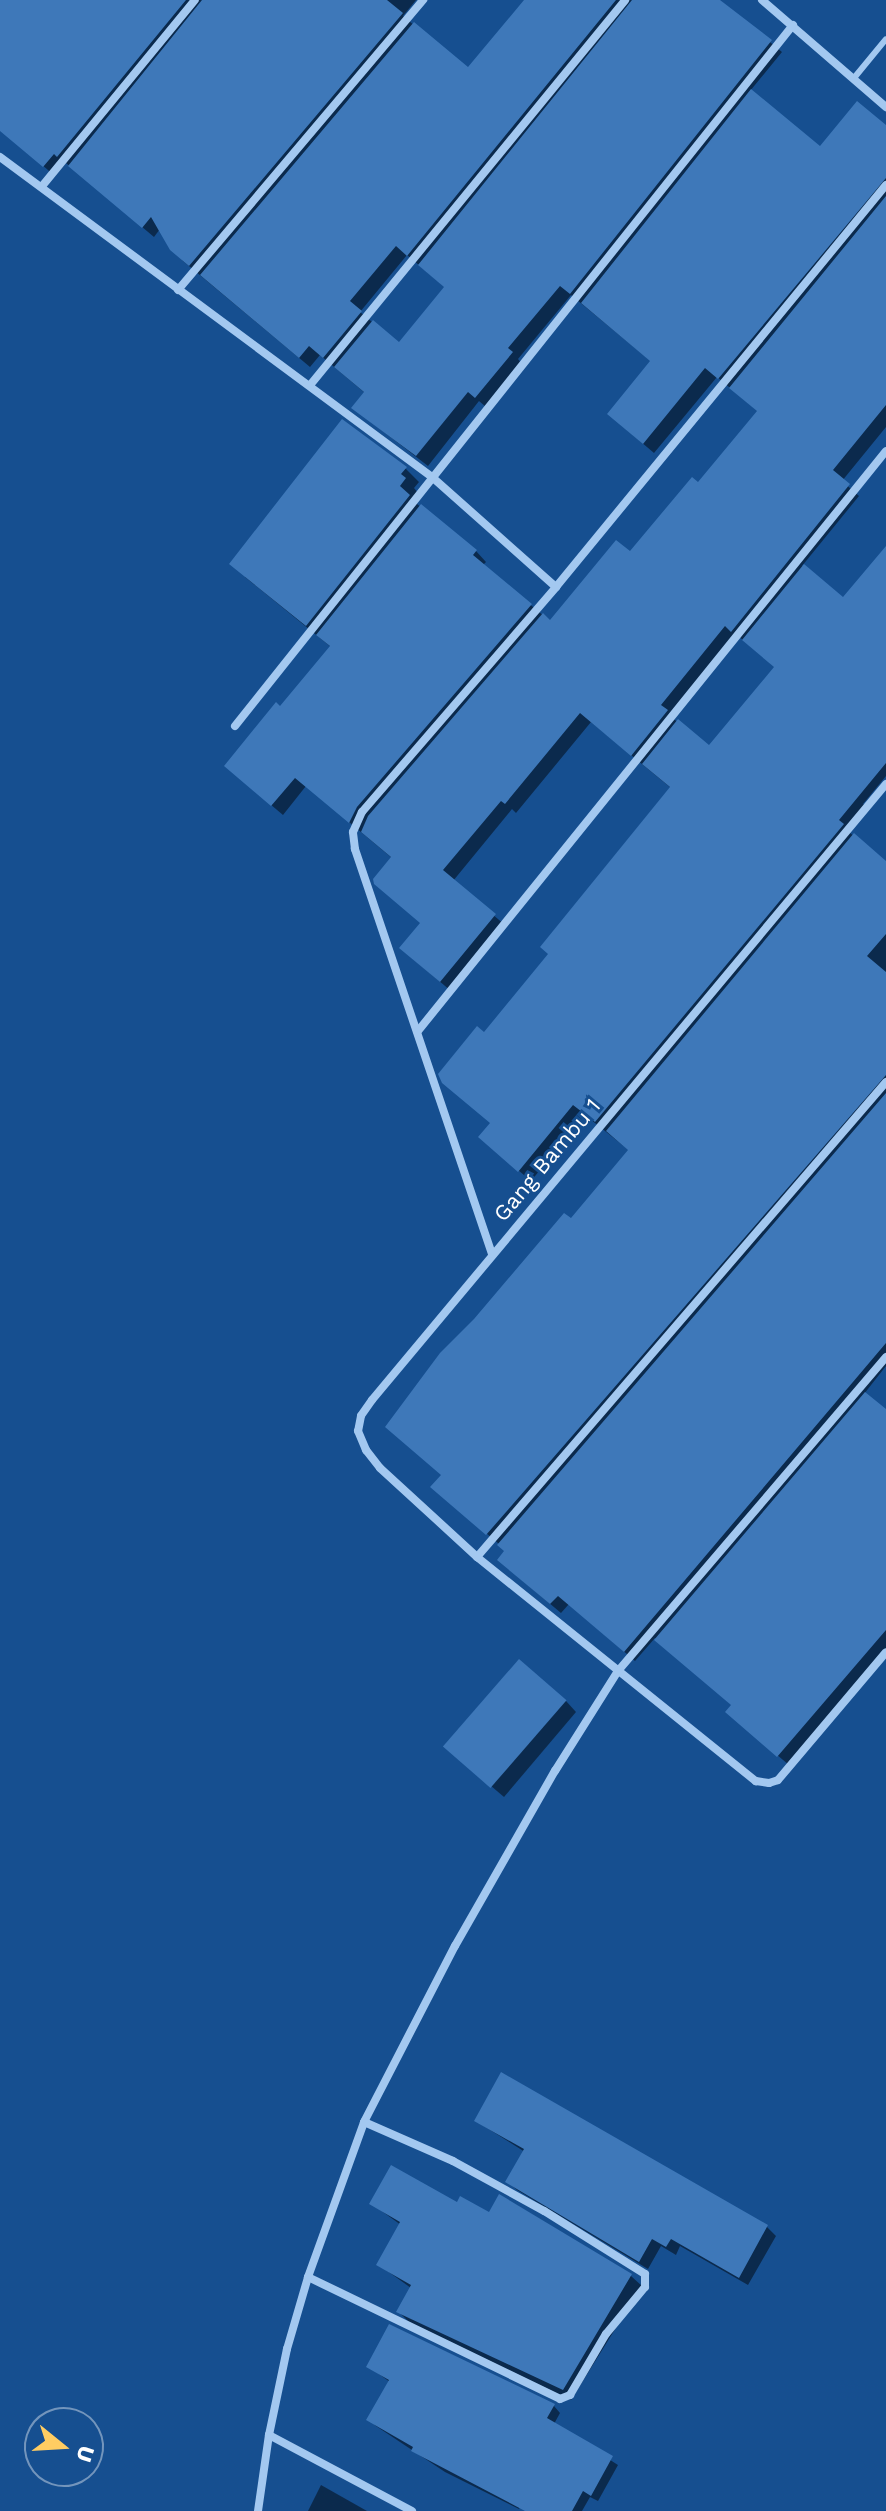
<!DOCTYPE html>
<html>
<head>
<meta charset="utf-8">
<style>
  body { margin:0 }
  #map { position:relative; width:886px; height:2511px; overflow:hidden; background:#164f90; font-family:"Work Sans",sans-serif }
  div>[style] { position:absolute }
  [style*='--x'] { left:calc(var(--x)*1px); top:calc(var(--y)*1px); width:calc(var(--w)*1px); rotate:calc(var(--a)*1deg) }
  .shadow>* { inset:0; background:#0007 }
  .building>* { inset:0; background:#3e78b9; transform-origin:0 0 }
  .service>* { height:6px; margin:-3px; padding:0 3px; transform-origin:3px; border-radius:3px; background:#a3c8f0 }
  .minor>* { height:8px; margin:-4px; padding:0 4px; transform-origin:4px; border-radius:4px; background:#a3c8f0 }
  span { translate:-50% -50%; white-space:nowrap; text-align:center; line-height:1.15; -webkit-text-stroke:6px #164f90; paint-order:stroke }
  .street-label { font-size:22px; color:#fff }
  .north { position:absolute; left:24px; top:2407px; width:80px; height:80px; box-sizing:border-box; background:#164f90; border:2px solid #7395bc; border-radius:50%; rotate:108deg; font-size:22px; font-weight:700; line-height:32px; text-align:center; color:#fff }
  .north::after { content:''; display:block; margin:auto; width:28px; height:36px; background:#ffcd62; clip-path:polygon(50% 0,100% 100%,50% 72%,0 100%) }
</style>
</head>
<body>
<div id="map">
  <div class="shadow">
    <div style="clip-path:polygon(evenodd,0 0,416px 0,403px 16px,468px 70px,526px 0,719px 0,782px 52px,750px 91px,820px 149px,886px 128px,886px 427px,842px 481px,859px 496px,802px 566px,843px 600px,886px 549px,886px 776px,863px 804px,868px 808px,849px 832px,886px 864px,886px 1366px,864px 1394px,886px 1412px,886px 1653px,789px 1765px,738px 1722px,733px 1706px,655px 1638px,635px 1661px,569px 1604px,561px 1613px,510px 1570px,507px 1552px,498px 1543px,443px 1497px,443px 1476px,571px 1221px,630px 1151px,585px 1115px,531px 1181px,492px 1148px,484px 1034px,550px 954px,671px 788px,591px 722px,516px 813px,512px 809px,453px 881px,505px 925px,451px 991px,412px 958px,422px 923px,392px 858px,306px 786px,283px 815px,237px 776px,281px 709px,331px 647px,245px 577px,342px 422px,406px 469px,419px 482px,414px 488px,418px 493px,412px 500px,476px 551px,486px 562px,483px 565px,551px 622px,630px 554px,699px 485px,759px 412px,717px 377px,654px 453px,620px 424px,652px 362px,571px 295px,518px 359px,522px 364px,486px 407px,479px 401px,428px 466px,353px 408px,365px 393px,320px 355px,310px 367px,183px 261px,160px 229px,154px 237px,66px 163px,55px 176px,0 129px,0 0,407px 255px,446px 288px,400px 345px,360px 312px,407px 255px,0 0,737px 635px,776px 668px,710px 748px,670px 716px,737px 635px)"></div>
    <div style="clip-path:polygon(566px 1701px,576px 1712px,504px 1797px,457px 1757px)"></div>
    <div style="clip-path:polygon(502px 2075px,767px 2227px,776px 2236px,748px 2285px,680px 2246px,676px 2255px,661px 2246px,648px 2269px,517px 2190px,508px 2182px,525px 2152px,476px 2121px)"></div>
    <div style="clip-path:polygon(499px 2197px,631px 2276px,642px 2286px,571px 2400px,409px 2322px,398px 2311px,411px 2288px,379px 2265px,401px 2225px,372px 2204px,458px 2204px,490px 2214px)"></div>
    <div style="clip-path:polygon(368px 2366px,554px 2406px,560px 2413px,554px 2424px,618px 2465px,598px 2501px,590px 2497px,582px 2511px,531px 2511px,521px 2505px,519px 2509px,445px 2472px,376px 2426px,369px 2420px,390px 2382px)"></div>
    <div style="clip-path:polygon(321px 2485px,367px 2511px,308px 2511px)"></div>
  </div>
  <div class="building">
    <div style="clip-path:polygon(0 0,186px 0,57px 157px,54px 154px,43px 167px,0 131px)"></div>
    <div style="clip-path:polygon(202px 0,387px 0,403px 13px,189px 266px,170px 250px,151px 217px,142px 228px,68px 166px)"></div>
    <div style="clip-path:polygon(524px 0,616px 0,407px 256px,396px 246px,350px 301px,362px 311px,323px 358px,309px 346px,299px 358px,200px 275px,414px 22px,468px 67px)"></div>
    <div style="clip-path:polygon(632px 0,720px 0,772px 40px,570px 294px,560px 286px,508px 348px,513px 352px,475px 398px,468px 392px,416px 456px,351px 408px,364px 392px,334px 367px,373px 320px,399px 342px,444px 287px,418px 265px)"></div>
    <div style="clip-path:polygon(751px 89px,820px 146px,857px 101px,886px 125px,886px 178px,718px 379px,705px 368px,643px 444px,607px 414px,650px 361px,581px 303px)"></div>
    <div style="clip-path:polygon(886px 196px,886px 405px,833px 470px,850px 484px,731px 632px,725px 626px,661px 705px,668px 710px,631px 756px,580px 713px,505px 804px,501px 801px,443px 870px,496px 914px,440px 982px,399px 948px,420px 923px,374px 884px,373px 879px,391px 857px,361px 832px,368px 816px,543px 613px,550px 620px,616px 540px,630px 551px,692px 477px,698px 482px,757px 411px,729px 388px)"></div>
    <div style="clip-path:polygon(342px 419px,407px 467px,401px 474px,406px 478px,400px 486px,410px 495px,306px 626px,229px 564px)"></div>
    <div style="clip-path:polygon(421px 504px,477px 550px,473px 555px,532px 604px,357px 807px,349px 823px,295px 778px,271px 806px,224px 766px,276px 702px,280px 706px,330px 646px,316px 635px)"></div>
    <div style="clip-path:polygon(886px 546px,886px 763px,839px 820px,844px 824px,595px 1122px,573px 1105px,518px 1172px,478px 1137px,490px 1123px,442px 1083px,438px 1074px,477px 1026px,484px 1032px,548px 954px,540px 947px,670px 787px,642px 764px,678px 719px,709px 745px,774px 667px,742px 640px,804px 564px,843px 597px)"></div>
    <div style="clip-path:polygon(854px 833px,886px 861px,886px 934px,867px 956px,886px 972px,886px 1075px,486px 1535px,430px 1487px,441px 1475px,385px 1427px,440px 1353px,474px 1319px,564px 1213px,571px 1218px,628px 1150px,606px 1131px)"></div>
    <div style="clip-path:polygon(886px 1093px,886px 1343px,624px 1652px,558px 1596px,550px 1604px,497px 1560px,504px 1551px,497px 1545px)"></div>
    <div style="clip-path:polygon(865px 1392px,886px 1409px,886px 1630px,777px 1757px,725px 1712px,731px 1705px,654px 1640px)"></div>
    <div style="left:519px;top:1659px;width:63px;height:116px;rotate:41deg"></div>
    <div style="clip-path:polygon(501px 2072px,768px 2225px,739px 2278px,671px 2239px,666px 2247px,652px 2239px,639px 2262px,505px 2182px,524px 2149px,474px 2121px)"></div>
    <div style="clip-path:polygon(391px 2165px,457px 2202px,460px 2196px,489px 2212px,499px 2194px,632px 2274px,563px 2390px,396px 2312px,411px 2285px,376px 2265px,400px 2222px,369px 2204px)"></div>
    <div style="clip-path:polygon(389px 2324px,555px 2404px,547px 2418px,613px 2456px,591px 2496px,583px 2491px,572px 2511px,525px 2511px,411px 2451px,413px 2447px,366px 2420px,389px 2380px,366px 2367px)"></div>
  </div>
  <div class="service">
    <div style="--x:854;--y:78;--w:50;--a:-50.6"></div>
  </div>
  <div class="minor">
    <div style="--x:762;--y:0;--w:164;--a:40.8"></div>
    <div style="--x:0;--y:157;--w:538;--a:36.53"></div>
    <div style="--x:432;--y:477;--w:166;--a:41.6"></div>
    <div style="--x:43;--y:185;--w:239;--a:-50.6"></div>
    <div style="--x:178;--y:290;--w:380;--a:-49.8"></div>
    <div style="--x:311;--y:384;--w:496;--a:-50.7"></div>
    <div style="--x:235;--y:726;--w:896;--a:-51.48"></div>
    <div style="--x:886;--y:784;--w:802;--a:129.84"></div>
    <div style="--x:372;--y:1400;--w:19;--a:125"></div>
    <div style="--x:361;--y:1416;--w:15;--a:101"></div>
    <div style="--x:358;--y:1431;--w:21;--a:67"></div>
    <div style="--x:366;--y:1450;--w:23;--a:52"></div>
    <div style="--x:380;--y:1468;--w:132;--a:42.5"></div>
    <div style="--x:477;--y:1557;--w:358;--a:38.8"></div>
    <div style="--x:756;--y:1781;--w:13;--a:9"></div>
    <div style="--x:769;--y:1783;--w:9;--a:-18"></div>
    <div style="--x:778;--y:1780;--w:167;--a:-49.8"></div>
    <div style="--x:418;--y:1031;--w:745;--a:-51.1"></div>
    <div style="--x:492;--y:1254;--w:428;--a:-108.7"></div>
    <div style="--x:355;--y:849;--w:17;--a:-97"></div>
    <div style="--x:353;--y:832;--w:22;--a:-66"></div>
    <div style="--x:362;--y:812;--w:297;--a:-49.2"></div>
    <div style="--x:556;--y:587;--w:520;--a:-50.62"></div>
    <div style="--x:477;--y:1557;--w:627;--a:-49.27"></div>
    <div style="--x:308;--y:2277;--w:280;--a:25.8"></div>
    <div style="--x:560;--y:2399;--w:11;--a:-22"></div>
    <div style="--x:570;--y:2395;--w:71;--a:-59.5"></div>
    <div style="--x:606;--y:2334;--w:61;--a:-50.3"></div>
    <div style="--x:645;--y:2287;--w:13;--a:-90"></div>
    <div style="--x:645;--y:2274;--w:119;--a:-148"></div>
    <div style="--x:544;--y:2211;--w:104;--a:-151.2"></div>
    <div style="--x:453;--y:2161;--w:97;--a:-156.3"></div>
    <div style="--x:269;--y:2435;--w:162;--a:28"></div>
    <div style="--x:258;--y:2511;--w:77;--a:-81.8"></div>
    <div style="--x:269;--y:2435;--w:88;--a:-78.2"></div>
    <div style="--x:287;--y:2349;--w:75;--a:-73.7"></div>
    <div style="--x:308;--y:2277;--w:165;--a:-70.1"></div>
    <div style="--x:364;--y:2122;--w:198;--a:-62.7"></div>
    <div style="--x:455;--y:1946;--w:202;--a:-60.3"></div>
    <div style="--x:555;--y:1771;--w:118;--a:-57.8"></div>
    <div style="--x:618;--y:1671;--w:413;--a:-49.5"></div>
  </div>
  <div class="street-label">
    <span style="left:547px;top:1160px;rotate:-50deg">Gang Bambu 1</span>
  </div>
  <div class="north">U</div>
</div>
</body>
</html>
